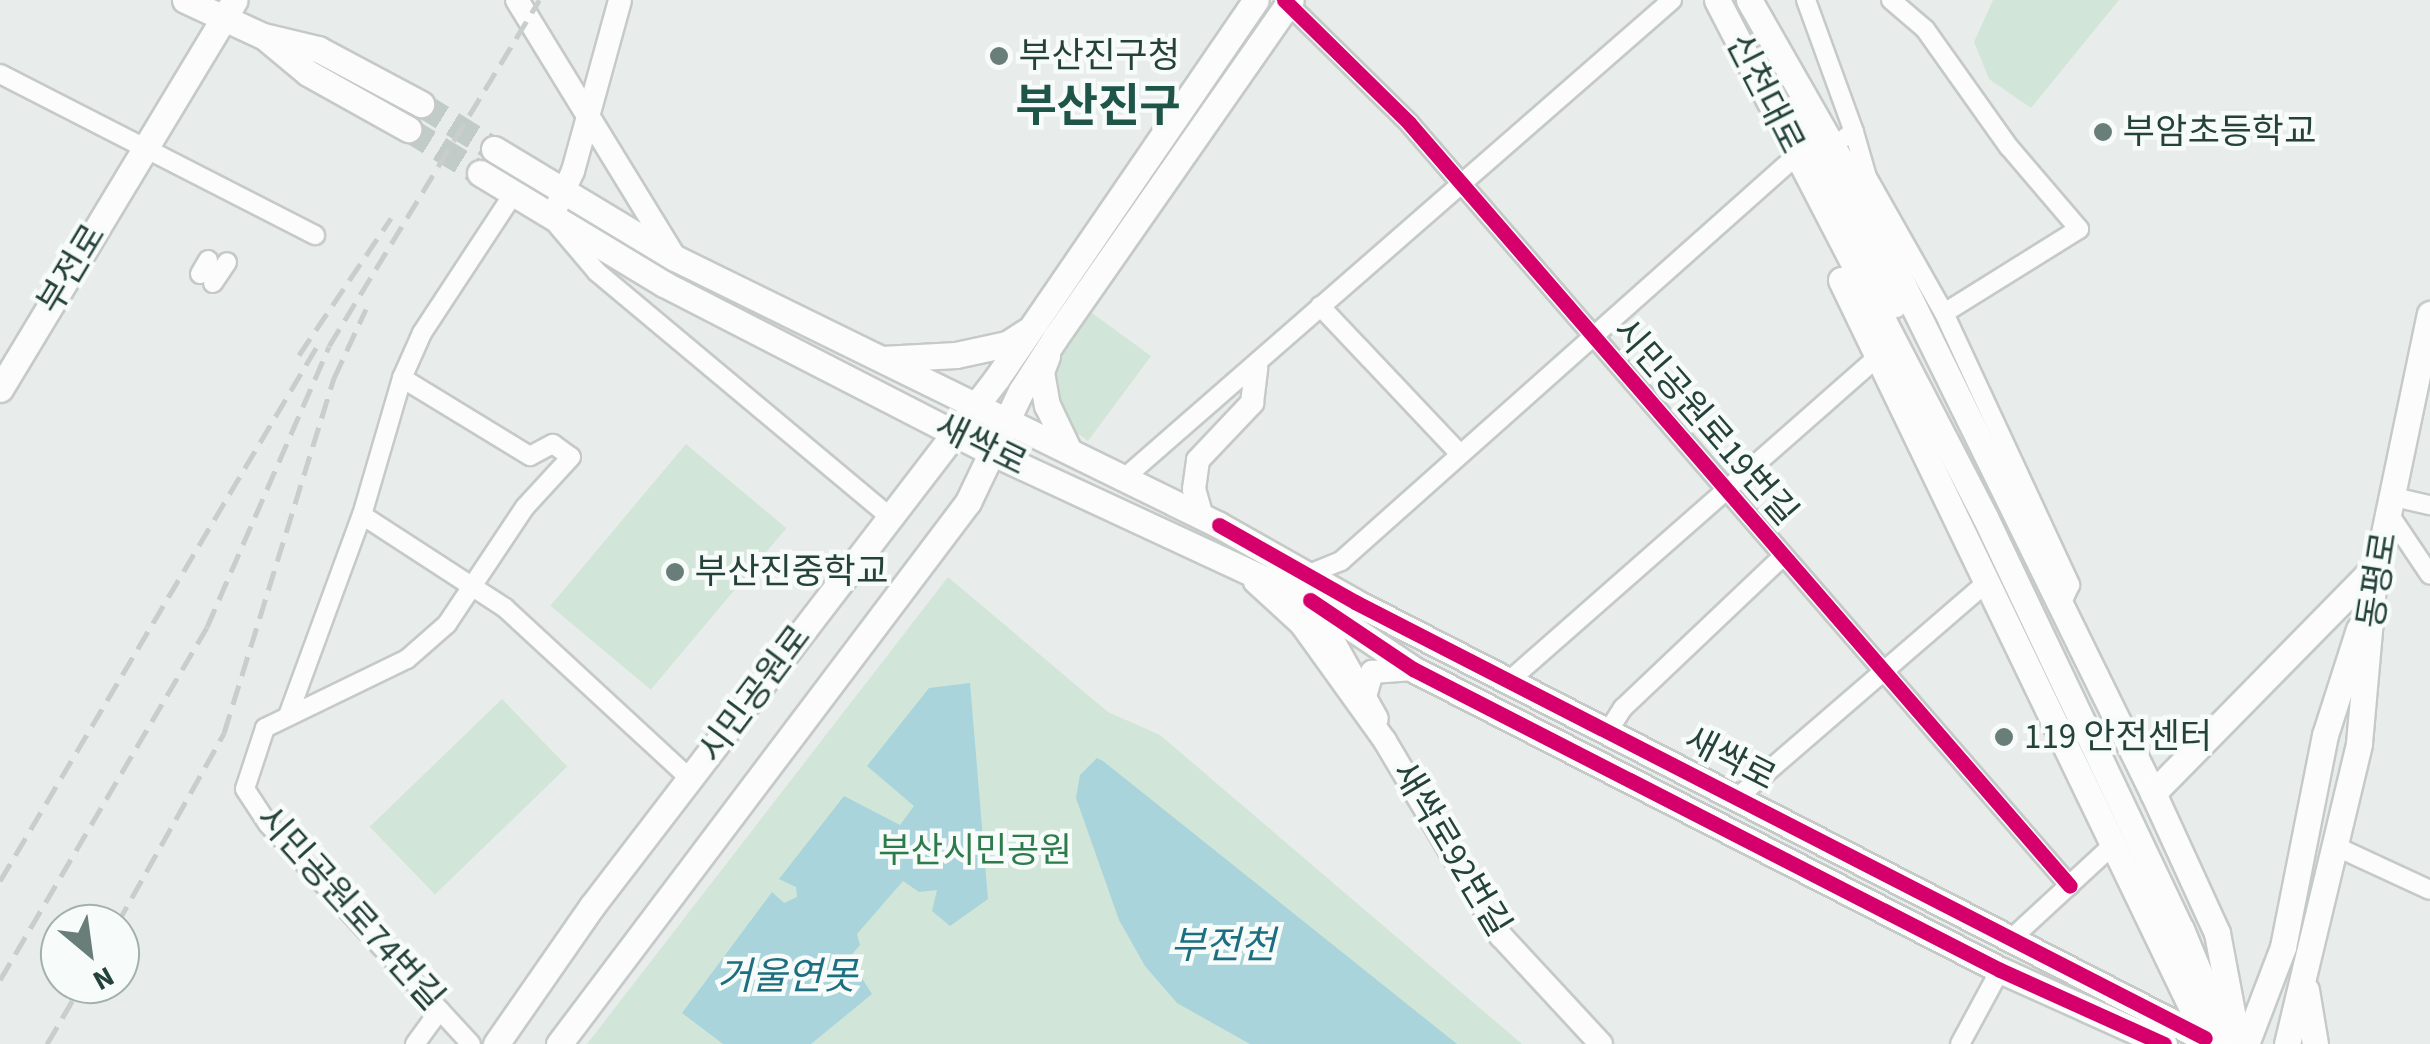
<!DOCTYPE html>
<html>
<head>
<meta charset="utf-8">
<style>
  body { margin:0 }
  #map { position:relative; width:2430px; height:1044px; overflow:hidden; background:#e8edeb; font-family:"Source Sans 3","Noto Sans KR",sans-serif }
  div>[style] { position:absolute }
  [style*='--x'] { left:calc(var(--x)*1px); top:calc(var(--y)*1px); width:calc(var(--w)*1px); rotate:calc(var(--a)*1deg) }
  .green>* { inset:0; background:#d1e6d8; transform-origin:0 0 }
  .water>* { inset:0; background:#a9d4db }
  .secondary-tunnel>* { height:25px; margin-top:-12.5px; transform-origin:0; background:repeating-linear-gradient(90deg,#c1cbc8 0 25px,transparent 0 37px) }
  .roads { filter:drop-shadow(2px 0 #c5cac8) drop-shadow(-2px 0 #c5cac8) drop-shadow(0 2px #c5cac8) drop-shadow(0 -2px #c5cac8) }
  .minor>* { height:18px; margin:-9px; padding:0 9px; transform-origin:9px; border-radius:9px; background:#fcfcfc }
  .tertiary>* { height:22px; margin:-11px; padding:0 11px; transform-origin:11px; border-radius:11px; background:#fcfcfc }
  .secondary>* { height:25px; margin:-12.5px; padding:0 12.5px; transform-origin:12.5px; border-radius:12.5px; background:#fcfcfc }
  .rail>* { height:5px; margin-top:-2.5px; transform-origin:0; background:repeating-linear-gradient(90deg,#c9cdcc 0 20px,transparent 0 30px) }
  .cycleway>* { height:15px; margin:-7.5px; padding:0 7.5px; transform-origin:7.5px; border-radius:7.5px; background:#d6006c }
  .dots>* { width:28px; height:28px; translate:-50% -50%; box-sizing:border-box; border:5px solid #f7fbf9; border-radius:50% }
  span { translate:-50% -50%; white-space:nowrap; text-align:center; line-height:1.15; -webkit-text-stroke:9px #f7fbf9; paint-order:stroke }
  .poi-label { font-size:35px; color:#24423a }
  .left { translate:0 -50%; text-align:left }
  .street-label { font-size:35px; color:#24423a }
  .park-label { font-size:35px; color:#2d7a4b }
  .water-label { font-size:38px; color:#1c6f80; font-style:italic }
  .district-label { font-size:45px; color:#1f5548; font-weight:700 }
  .north { position:absolute; left:40px; top:904px; width:100px; height:100px; box-sizing:border-box; background:#f7fbf9; border:2px solid #a3b1ad; border-radius:50%; rotate:151deg; font-size:28px; font-weight:700; line-height:40px; text-align:center; color:#24423a }
  .north::after { content:''; display:block; margin:auto; width:35px; height:45px; background:#697e78; clip-path:polygon(50% 0,100% 100%,50% 72%,0 100%) }
</style>
</head>
<body>
<div id="map">
  <div class="green">
    <div style="clip-path:polygon(1993px 0,2119px 0,2031px 108px,1989px 79px,1974px 42px)"></div>
    <div style="clip-path:polygon(1092px 313px,1151px 356px,1088px 441px,1064px 423px,1049px 371px)"></div>
    <div style="left:686px;top:444px;width:131px;height:211px;rotate:40deg"></div>
    <div style="clip-path:polygon(948px 577px,1108px 712px,1160px 735px,1522px 1044px,587px 1044px)"></div>
    <div style="left:502px;top:699px;width:94px;height:184px;rotate:46deg"></div>
  </div>
  <div class="water">
    <div style="clip-path:polygon(970px 683px,988px 899px,950px 926px,932px 911px,937px 890px,919px 892px,903px 881px,857px 934px,860px 945px,849px 958px,872px 994px,811px 1044px,723px 1044px,682px 1013px,772px 892px,784px 903px,797px 897px,796px 887px,779px 879px,844px 796px,900px 825px,914px 806px,867px 766px,929px 688px)"></div>
    <div style="clip-path:polygon(1097px 758px,1103px 761px,1457px 1044px,1250px 1044px,1177px 1003px,1145px 966px,1119px 920px,1076px 798px,1080px 775px)"></div>
  </div>
  <div class="secondary-tunnel">
    <div style="--x:421;--y:104;--w:86;--a:31.7"></div>
    <div style="--x:408;--y:129;--w:84;--a:31.4"></div>
  </div>
  <div class="roads">
    <div class="minor">
      <div style="--x:1284;--y:0;--w:175;--a:44.5"></div>
      <div style="--x:1409;--y:123;--w:1009;--a:49.1"></div>
      <div style="--x:1806;--y:0;--w:140;--a:70"></div>
      <div style="--x:1854;--y:132;--w:9;--a:148"></div>
      <div style="--x:1891;--y:0;--w:45;--a:40.5"></div>
      <div style="--x:1925;--y:29;--w:145;--a:54.6"></div>
      <div style="--x:2009;--y:147;--w:108;--a:49.5"></div>
      <div style="--x:2079;--y:229;--w:159;--a:148.1"></div>
      <div style="--x:0;--y:74;--w:354;--a:27.1"></div>
      <div style="--x:1854;--y:132;--w:47;--a:73.9"></div>
      <div style="--x:1867;--y:177;--w:156;--a:60.5"></div>
      <div style="--x:1944;--y:313;--w:300;--a:65.1"></div>
      <div style="--x:2070;--y:585;--w:19;--a:115"></div>
      <div style="--x:558;--y:226;--w:60;--a:49.7"></div>
      <div style="--x:597;--y:272;--w:379;--a:39.9"></div>
      <div style="--x:200;--y:274;--w:16;--a:-60"></div>
      <div style="--x:213;--y:283;--w:25;--a:-56"></div>
      <div style="--x:1320;--y:306;--w:202;--a:46.6"></div>
      <div style="--x:402;--y:378;--w:150;--a:31.4"></div>
      <div style="--x:530;--y:456;--w:26;--a:-28"></div>
      <div style="--x:553;--y:444;--w:22;--a:36"></div>
      <div style="--x:571;--y:457;--w:68;--a:132.6"></div>
      <div style="--x:525;--y:507;--w:141;--a:123.7"></div>
      <div style="--x:447;--y:624;--w:53;--a:138.8"></div>
      <div style="--x:407;--y:659;--w:158;--a:154.1"></div>
      <div style="--x:265;--y:728;--w:64;--a:108.2"></div>
      <div style="--x:245;--y:789;--w:42;--a:56.7"></div>
      <div style="--x:268;--y:824;--w:299;--a:47.3"></div>
      <div style="--x:1122;--y:480;--w:730;--a:-41.11"></div>
      <div style="--x:2394;--y:497;--w:37;--a:13"></div>
      <div style="--x:2389;--y:514;--w:73;--a:56.1"></div>
      <div style="--x:362;--y:515;--w:171;--a:33"></div>
      <div style="--x:505;--y:608;--w:252;--a:42.7"></div>
      <div style="--x:1309;--y:574;--w:35;--a:-22"></div>
      <div style="--x:1341;--y:561;--w:596;--a:-41.67"></div>
      <div style="--x:1510;--y:680;--w:490;--a:-41.3"></div>
      <div style="--x:289;--y:713;--w:211;--a:-69.8"></div>
      <div style="--x:362;--y:515;--w:143;--a:-73.7"></div>
      <div style="--x:402;--y:378;--w:49;--a:-66"></div>
      <div style="--x:422;--y:333;--w:168;--a:-56.7"></div>
      <div style="--x:1609;--y:730;--w:26;--a:-58"></div>
      <div style="--x:1623;--y:708;--w:219;--a:-43.5"></div>
      <div style="--x:1738;--y:797;--w:330;--a:-40.8"></div>
      <div style="--x:2337;--y:847;--w:102;--a:24.8"></div>
      <div style="--x:2011;--y:939;--w:139;--a:-42.7"></div>
      <div style="--x:415;--y:1044;--w:42;--a:-53.7"></div>
      <div style="--x:1960;--y:1044;--w:84;--a:-61.6"></div>
    </div>
    <div class="tertiary">
      <div style="--x:517;--y:0;--w:303;--a:58.5"></div>
      <div style="--x:552;--y:217;--w:51;--a:-65.5"></div>
      <div style="--x:573;--y:171;--w:177;--a:-74.6"></div>
      <div style="--x:1202;--y:517;--w:29;--a:-106"></div>
      <div style="--x:1194;--y:489;--w:29;--a:-82"></div>
      <div style="--x:1198;--y:460;--w:79;--a:-46.5"></div>
      <div style="--x:1252;--y:403;--w:35;--a:-83"></div>
      <div style="--x:1255;--y:582;--w:62;--a:42.4"></div>
      <div style="--x:1301;--y:624;--w:144;--a:54.3"></div>
      <div style="--x:1385;--y:741;--w:227;--a:59.3"></div>
      <div style="--x:1501;--y:936;--w:147;--a:47.2"></div>
      <div style="--x:1310;--y:599;--w:137;--a:60.8"></div>
      <div style="--x:1366;--y:693;--w:22;--a:-74"></div>
      <div style="--x:1372;--y:672;--w:41;--a:-4.2"></div>
    </div>
    <div class="secondary">
      <div style="--x:185;--y:0;--w:86;--a:24.8"></div>
      <div style="--x:263;--y:36;--w:57;--a:13.3"></div>
      <div style="--x:318;--y:49;--w:117;--a:28.1"></div>
      <div style="--x:1717;--y:0;--w:582;--a:62.6"></div>
      <div style="--x:1985;--y:517;--w:456;--a:64.6"></div>
      <div style="--x:2181;--y:929;--w:55;--a:67.6"></div>
      <div style="--x:2202;--y:980;--w:65;--a:78.5"></div>
      <div style="--x:1749;--y:0;--w:204;--a:60.3"></div>
      <div style="--x:1850;--y:177;--w:686;--a:63.81"></div>
      <div style="--x:2153;--y:793;--w:154;--a:65.4"></div>
      <div style="--x:2217;--y:933;--w:113;--a:79.3"></div>
      <div style="--x:267;--y:39;--w:53;--a:39.7"></div>
      <div style="--x:308;--y:73;--w:115;--a:29.2"></div>
      <div style="--x:1795;--y:108;--w:220;--a:63.2"></div>
      <div style="--x:494;--y:149;--w:211;--a:31.1"></div>
      <div style="--x:675;--y:258;--w:606;--a:26.14"></div>
      <div style="--x:1219;--y:525;--w:156;--a:29.5"></div>
      <div style="--x:1355;--y:602;--w:967;--a:27.2"></div>
      <div style="--x:480;--y:173;--w:215;--a:31.1"></div>
      <div style="--x:664;--y:284;--w:372;--a:27.2"></div>
      <div style="--x:995;--y:454;--w:347;--a:24.9"></div>
      <div style="--x:1310;--y:600;--w:124;--a:33.8"></div>
      <div style="--x:1413;--y:669;--w:660;--a:27.15"></div>
      <div style="--x:2000;--y:970;--w:180;--a:24.3"></div>
      <div style="--x:1841;--y:280;--w:825;--a:64.27"></div>
      <div style="--x:1047;--y:356;--w:17;--a:111"></div>
      <div style="--x:1041;--y:372;--w:34;--a:80"></div>
      <div style="--x:1047;--y:405;--w:49;--a:64.5"></div>
      <div style="--x:882;--y:359;--w:74;--a:-3.1"></div>
      <div style="--x:956;--y:355;--w:52;--a:-12.2"></div>
      <div style="--x:1007;--y:344;--w:24;--a:-33"></div>
      <div style="--x:0;--y:389;--w:454;--a:-58.9"></div>
      <div style="--x:2153;--y:793;--w:321;--a:-45.5"></div>
      <div style="--x:2306;--y:990;--w:55;--a:80.5"></div>
      <div style="--x:496;--y:1044;--w:168;--a:-55.2"></div>
      <div style="--x:592;--y:906;--w:665;--a:-52.51"></div>
      <div style="--x:997;--y:378;--w:458;--a:-55.6"></div>
      <div style="--x:559;--y:1044;--w:679;--a:-52.96"></div>
      <div style="--x:968;--y:502;--w:123;--a:-64.5"></div>
      <div style="--x:1021;--y:391;--w:63;--a:-57.3"></div>
      <div style="--x:1055;--y:338;--w:412;--a:-55.1"></div>
      <div style="--x:2246;--y:1044;--w:104;--a:-69.1"></div>
      <div style="--x:2283;--y:947;--w:216;--a:-78.8"></div>
      <div style="--x:2325;--y:735;--w:111;--a:-72.2"></div>
      <div style="--x:2287;--y:1044;--w:309;--a:-76.5"></div>
      <div style="--x:2359;--y:743;--w:158;--a:-84.9"></div>
      <div style="--x:2373;--y:586;--w:278;--a:-78.2"></div>
    </div>
  </div>
  <div class="rail">
    <div style="--x:299;--y:355;--w:165;--a:-56.1"></div>
    <div style="--x:0;--y:881;--w:620;--a:-59.34"></div>
    <div style="--x:117;--y:924;--w:219;--a:-60.7"></div>
    <div style="--x:224;--y:733;--w:372;--a:-72.8"></div>
    <div style="--x:334;--y:378;--w:76;--a:-65.1"></div>
    <div style="--x:0;--y:980;--w:409;--a:-59.6"></div>
    <div style="--x:207;--y:627;--w:306;--a:-66.5"></div>
    <div style="--x:329;--y:346;--w:405;--a:-58.7"></div>
    <div style="--x:47;--y:1044;--w:69;--a:-59.7"></div>
  </div>
  <div class="cycleway">
    <div style="--x:1284;--y:0;--w:175;--a:44.5"></div>
    <div style="--x:1409;--y:123;--w:1009;--a:49.1"></div>
    <div style="--x:1219;--y:525;--w:156;--a:29.5"></div>
    <div style="--x:1355;--y:602;--w:955;--a:27.16"></div>
    <div style="--x:1310;--y:600;--w:124;--a:33.8"></div>
    <div style="--x:1413;--y:669;--w:660;--a:27.15"></div>
    <div style="--x:2000;--y:970;--w:180;--a:24.3"></div>
  </div>
  <div class="dots">
    <div style="left:999px;top:56px;background:#697e78"></div>
    <div style="left:2103px;top:132px;background:#697e78"></div>
    <div style="left:675px;top:572px;background:#697e78"></div>
    <div style="left:2004px;top:737px;background:#697e78"></div>
  </div>
  <div class="poi-label">
    <span class="left" style="left:1019px;top:56px">부산진구청</span>
    <span class="left" style="left:2123px;top:132px">부암초등학교</span>
    <span class="left" style="left:695px;top:572px">부산진중학교</span>
    <span class="left" style="left:2024px;top:737px">119 안전센터</span>
  </div>
  <div class="street-label">
    <span style="left:1765px;top:94px;rotate:63deg">신천대로</span>
    <span style="left:72px;top:269px;rotate:-59deg">부전로</span>
    <span style="left:1705px;top:422px;rotate:49deg">시민공원로19번길</span>
    <span style="left:981px;top:445px;rotate:26deg">새싹로</span>
    <span style="left:2378px;top:580px;rotate:-81deg">동평로</span>
    <span style="left:755px;top:694px;rotate:-53deg">시민공원로</span>
    <span style="left:1730px;top:759px;rotate:27deg">새싹로</span>
    <span style="left:1451px;top:849px;rotate:59deg">새싹로92번길</span>
    <span style="left:350px;top:908px;rotate:48deg">시민공원로74번길</span>
  </div>
  <div class="park-label">
    <span style="left:975px;top:851px">부산시민공원</span>
  </div>
  <div class="water-label">
    <span style="left:1223px;top:947px">부전천</span>
    <span style="left:787px;top:978px">거울연못</span>
  </div>
  <div class="district-label">
    <span style="left:1098px;top:108px">부산진구</span>
  </div>
  <div class="north">N</div>
</div>
</body>
</html>
